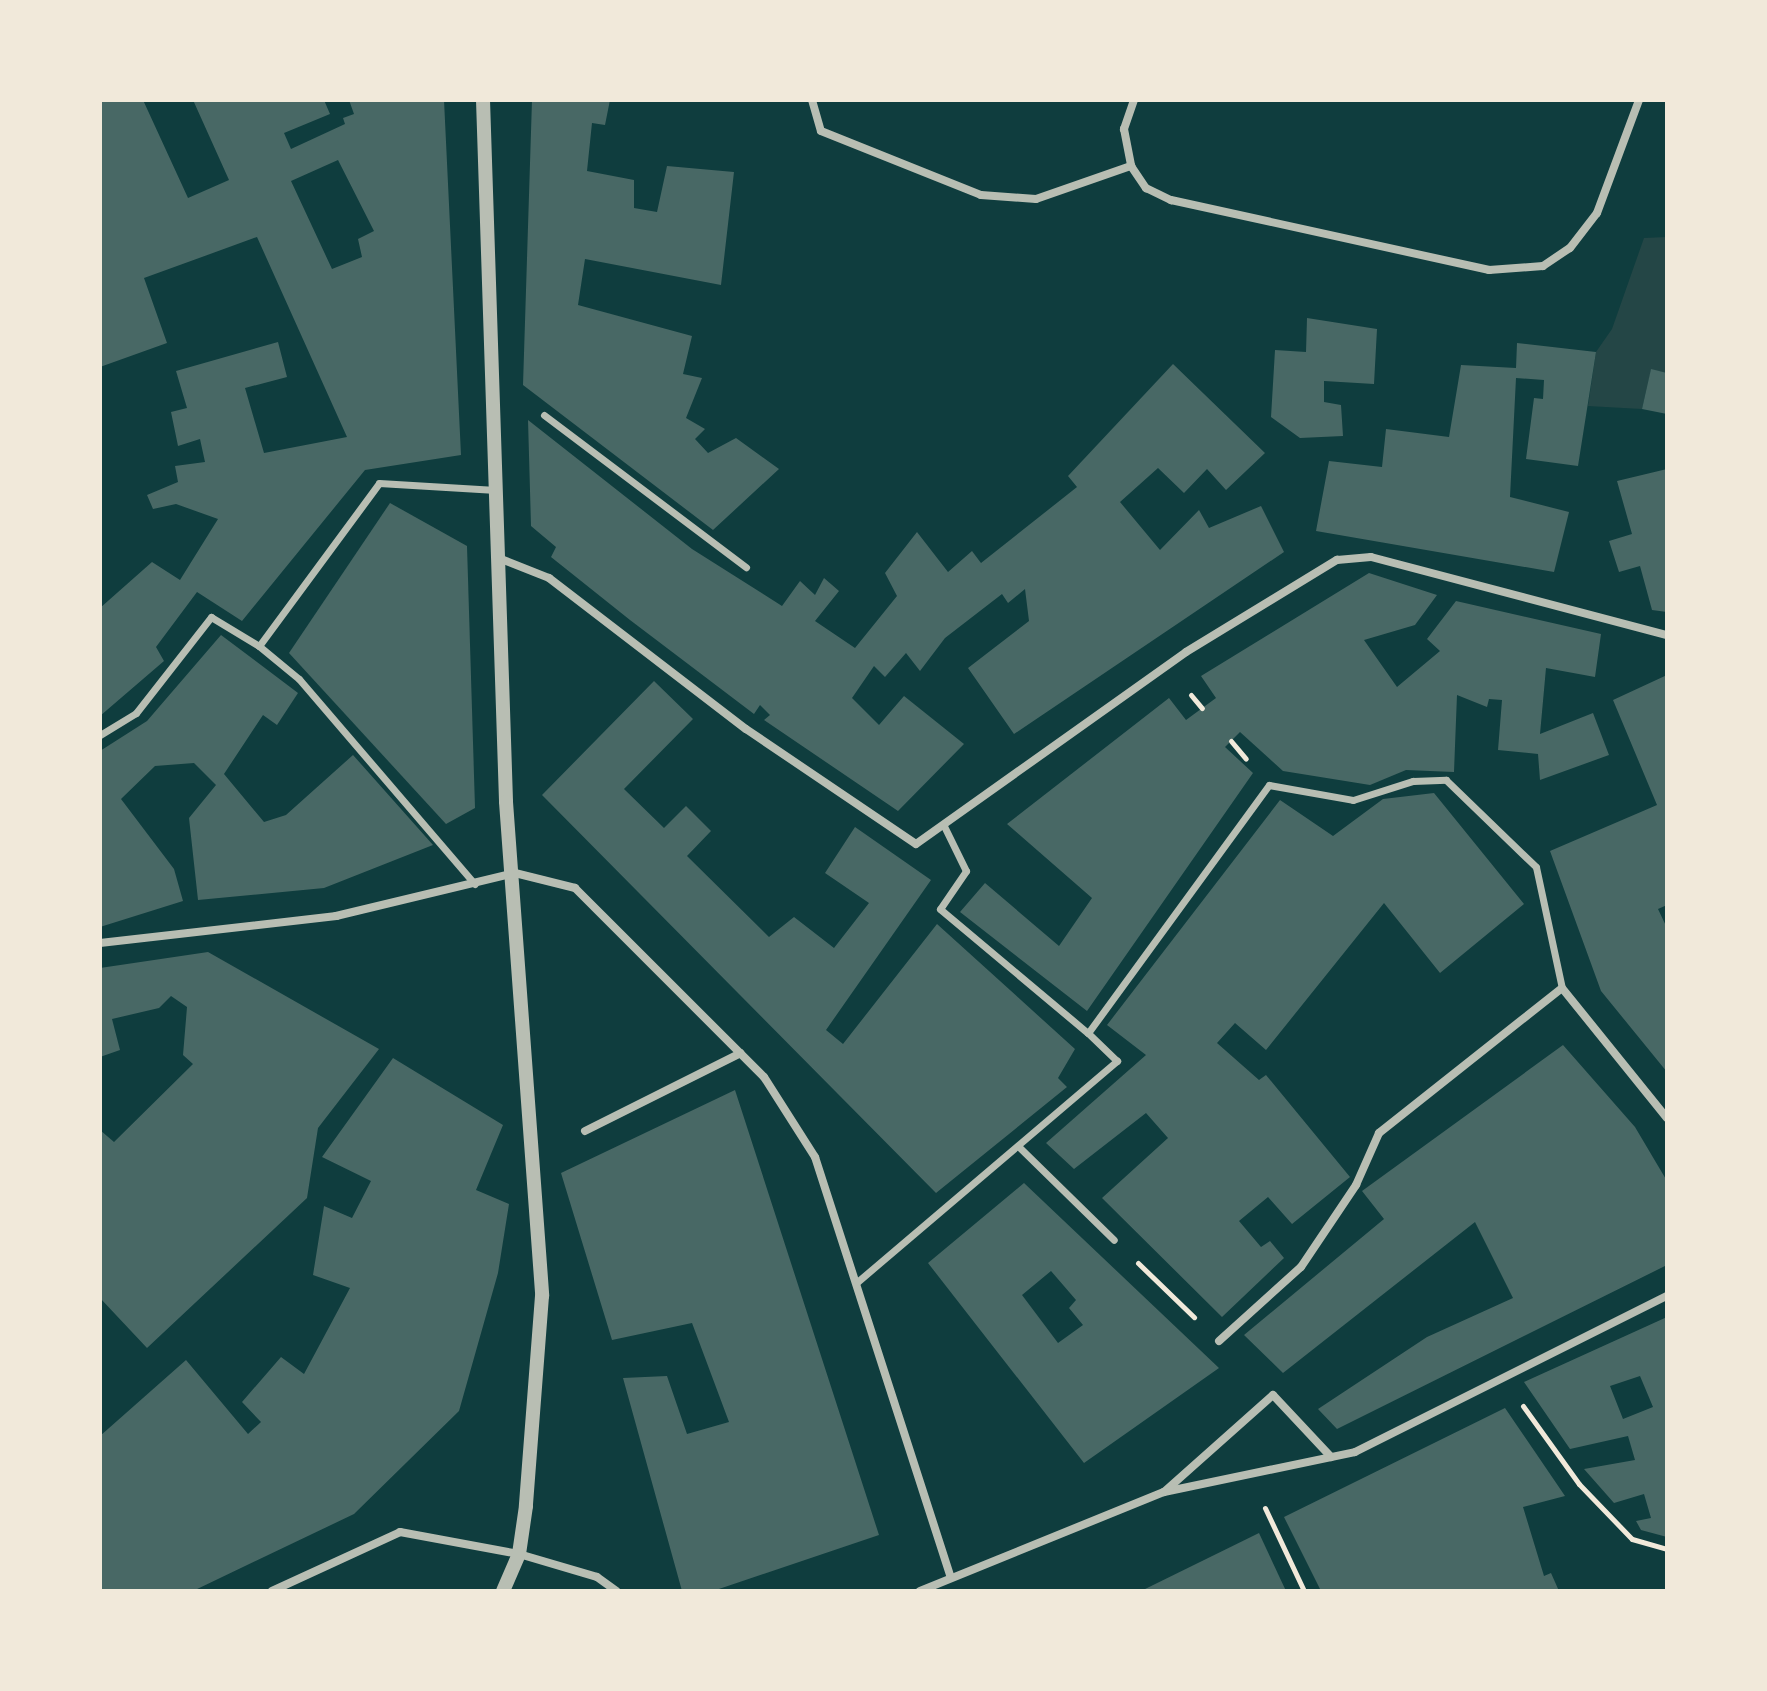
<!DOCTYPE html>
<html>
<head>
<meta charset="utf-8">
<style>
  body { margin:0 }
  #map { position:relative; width:1767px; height:1691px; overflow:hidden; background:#0f3d3e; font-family:"Open Sans",sans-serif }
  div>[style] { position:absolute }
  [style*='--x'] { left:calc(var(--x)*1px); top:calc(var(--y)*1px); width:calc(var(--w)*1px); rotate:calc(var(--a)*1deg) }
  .green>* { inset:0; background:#244646 }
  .building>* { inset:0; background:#486865 }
  .path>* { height:5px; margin:-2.5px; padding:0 2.5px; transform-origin:2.5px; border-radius:2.5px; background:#f1e9da }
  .pedestrian>* { height:7px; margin:-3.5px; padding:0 3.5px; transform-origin:3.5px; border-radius:3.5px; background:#b8beb3 }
  .minor>* { height:8px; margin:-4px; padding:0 4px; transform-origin:4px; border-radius:4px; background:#b8beb3 }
  .tertiary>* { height:14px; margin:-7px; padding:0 7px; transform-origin:7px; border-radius:7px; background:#b8beb3 }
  span { translate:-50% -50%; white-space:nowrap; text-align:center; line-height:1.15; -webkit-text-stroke:8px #f1e9da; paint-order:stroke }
  .frame { position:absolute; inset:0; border:102px solid #f1e9da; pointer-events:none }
</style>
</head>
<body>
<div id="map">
  <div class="green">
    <div style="clip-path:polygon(1667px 237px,1667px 373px,1651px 370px,1642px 409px,1588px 406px,1596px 352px,1612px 329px,1644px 238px)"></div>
  </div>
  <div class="building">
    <div style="clip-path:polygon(evenodd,100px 100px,143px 100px,188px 198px,229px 180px,193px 100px,324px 100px,330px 114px,284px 133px,291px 149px,345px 124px,343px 118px,354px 114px,349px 100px,444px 100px,461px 455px,365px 470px,242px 621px,197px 592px,156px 647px,164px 661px,100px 716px,100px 608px,152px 562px,180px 580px,218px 519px,176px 504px,153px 509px,147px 495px,178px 482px,175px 466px,205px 462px,200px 439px,178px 446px,171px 412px,187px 408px,176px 371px,278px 342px,287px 377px,245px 388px,264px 453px,347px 437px,257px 237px,144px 278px,167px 343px,100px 367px,100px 100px,338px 160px,374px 231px,358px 239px,362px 257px,332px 269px,291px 181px,338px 160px)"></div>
    <div style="clip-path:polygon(532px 100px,610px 100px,605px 125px,592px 123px,587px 171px,634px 180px,634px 208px,657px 212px,667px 166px,734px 172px,721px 285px,585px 259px,578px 305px,692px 336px,683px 374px,702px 378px,686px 418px,705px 429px,695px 439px,708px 453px,736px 438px,779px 469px,713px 530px,523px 385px)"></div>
    <div style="clip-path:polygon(1307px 318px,1377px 329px,1374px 384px,1324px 381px,1324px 402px,1341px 405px,1343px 436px,1300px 438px,1271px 417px,1275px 350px,1306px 352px)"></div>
    <div style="clip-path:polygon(1517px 343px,1596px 352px,1578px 466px,1526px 459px,1534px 398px,1543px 399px,1544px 380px,1516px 378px,1510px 497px,1569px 512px,1554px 572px,1316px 531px,1329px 461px,1382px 467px,1386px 429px,1449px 437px,1461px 365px,1516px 368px)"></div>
    <div style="clip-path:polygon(1173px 364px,1265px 453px,1226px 490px,1207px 469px,1184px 493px,1158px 468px,1120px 502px,1160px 550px,1199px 510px,1209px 528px,1261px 506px,1284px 552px,1014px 734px,968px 668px,1029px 621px,1025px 589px,1008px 603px,1002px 594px,945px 638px,920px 671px,906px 653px,885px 677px,874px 666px,852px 698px,879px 725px,904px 696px,964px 744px,898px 811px,764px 720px,770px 715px,760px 705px,754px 714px,630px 620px,551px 557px,556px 547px,531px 526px,528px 420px,692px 549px,782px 606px,800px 581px,815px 595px,824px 578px,839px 591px,815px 621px,855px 648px,897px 596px,885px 573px,917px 532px,948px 572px,972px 551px,981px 563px,1077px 487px,1068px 476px)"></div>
    <div style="clip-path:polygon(1651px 369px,1667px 373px,1667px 414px,1642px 409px)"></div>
    <div style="clip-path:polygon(1667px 469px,1667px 612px,1652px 610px,1640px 566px,1619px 572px,1609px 541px,1632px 534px,1617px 481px)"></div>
    <div style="clip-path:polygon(390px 503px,467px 546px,475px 808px,446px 824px,289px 653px)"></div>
    <div style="clip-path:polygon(1369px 573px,1437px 595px,1415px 625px,1364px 640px,1397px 687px,1440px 651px,1427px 639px,1456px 601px,1601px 634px,1595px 677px,1546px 668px,1540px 734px,1593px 713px,1609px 755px,1540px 780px,1538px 754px,1498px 750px,1502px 700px,1489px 699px,1487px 707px,1457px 695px,1454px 772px,1406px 770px,1370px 785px,1283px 771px,1240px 732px,1225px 747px,1253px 773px,1087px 1011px,960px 912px,985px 883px,1059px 946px,1092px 898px,1007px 824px,1169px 698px,1186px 720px,1216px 698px,1201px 676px)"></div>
    <div style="clip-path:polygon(221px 635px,298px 693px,277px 725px,263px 715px,224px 774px,264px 822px,286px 815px,353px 755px,433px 845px,324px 888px,198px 900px,189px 818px,216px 785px,194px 763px,155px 766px,121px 799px,174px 869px,183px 901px,100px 927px,100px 751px,147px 721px)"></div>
    <div style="clip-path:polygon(1667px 675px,1667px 905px,1658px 909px,1667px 928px,1667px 1072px,1601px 991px,1550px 851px,1657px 805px,1613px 700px)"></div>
    <div style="clip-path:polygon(654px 681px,693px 719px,624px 789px,664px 828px,686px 806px,711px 831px,687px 856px,769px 937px,794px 917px,834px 948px,869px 903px,825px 873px,855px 827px,931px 880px,826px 1030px,843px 1044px,937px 924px,1075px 1049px,1058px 1078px,1067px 1087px,936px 1193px,542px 795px)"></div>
    <div style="clip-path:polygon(1434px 793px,1524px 904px,1440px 973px,1384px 903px,1266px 1050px,1235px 1023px,1217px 1043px,1259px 1080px,1266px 1075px,1350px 1177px,1292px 1224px,1268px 1197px,1239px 1221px,1261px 1247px,1270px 1241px,1284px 1258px,1222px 1317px,1102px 1198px,1168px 1138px,1146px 1113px,1074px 1169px,1046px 1143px,1146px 1055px,1107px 1025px,1280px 800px,1333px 836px,1383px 799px)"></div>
    <div style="clip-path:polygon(208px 952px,379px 1049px,318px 1128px,307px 1198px,147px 1348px,100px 1298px,100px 1130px,114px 1142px,193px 1064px,183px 1055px,187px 1007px,171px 996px,159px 1008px,112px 1019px,120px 1050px,100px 1057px,100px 968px)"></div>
    <div style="clip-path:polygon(1563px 1045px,1635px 1127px,1667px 1181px,1667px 1265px,1337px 1429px,1318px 1409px,1427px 1337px,1513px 1298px,1475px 1222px,1283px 1373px,1244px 1335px,1384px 1219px,1362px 1191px)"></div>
    <div style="clip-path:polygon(393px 1058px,503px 1125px,476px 1190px,509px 1204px,498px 1273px,459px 1411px,354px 1514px,193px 1591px,100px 1591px,100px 1436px,186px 1360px,248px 1434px,261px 1422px,242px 1402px,281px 1357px,304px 1374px,350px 1288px,313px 1275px,324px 1206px,352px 1218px,371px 1181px,322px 1157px)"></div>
    <div style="clip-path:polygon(735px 1090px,879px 1535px,713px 1591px,682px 1591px,623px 1378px,667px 1376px,687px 1434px,729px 1422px,692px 1323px,612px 1340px,561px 1173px)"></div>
    <div style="clip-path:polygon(evenodd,1024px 1183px,1219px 1368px,1084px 1463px,928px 1263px,1024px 1183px,1051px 1271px,1076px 1300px,1069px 1308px,1083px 1325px,1058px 1343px,1022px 1295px,1051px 1271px)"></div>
    <div style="clip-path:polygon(evenodd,1667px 1317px,1667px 1537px,1641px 1530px,1636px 1521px,1651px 1518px,1644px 1494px,1614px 1503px,1584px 1469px,1635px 1460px,1628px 1436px,1570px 1449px,1524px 1382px,1667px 1317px,1640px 1376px,1653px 1407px,1623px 1419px,1610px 1386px,1640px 1376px)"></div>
    <div style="clip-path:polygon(1505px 1408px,1565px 1496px,1523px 1507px,1544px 1576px,1551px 1573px,1559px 1591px,1321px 1591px,1284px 1517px)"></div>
    <div style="clip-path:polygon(1259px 1533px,1286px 1591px,1141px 1591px)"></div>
  </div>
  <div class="path">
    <div style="--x:1191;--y:695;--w:17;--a:50"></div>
    <div style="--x:1231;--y:741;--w:23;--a:50"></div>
    <div style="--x:1138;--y:1263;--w:78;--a:44"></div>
    <div style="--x:1523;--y:1406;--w:96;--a:54.3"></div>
    <div style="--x:1579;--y:1484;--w:76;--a:46.1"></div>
    <div style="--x:1632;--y:1539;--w:36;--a:16"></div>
    <div style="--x:1265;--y:1508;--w:92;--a:64.8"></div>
  </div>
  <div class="pedestrian">
    <div style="--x:544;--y:415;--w:253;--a:37"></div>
    <div style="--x:259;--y:646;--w:52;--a:39.5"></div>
    <div style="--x:299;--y:679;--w:270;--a:49.4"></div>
    <div style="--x:100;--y:735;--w:42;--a:-31.4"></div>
    <div style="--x:136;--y:713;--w:122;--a:-52"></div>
    <div style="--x:211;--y:617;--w:56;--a:31.1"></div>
    <div style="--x:259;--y:646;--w:202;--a:-53.6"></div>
    <div style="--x:379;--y:483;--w:117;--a:3.4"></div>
    <div style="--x:944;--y:826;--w:50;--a:63.9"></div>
    <div style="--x:966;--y:871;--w:46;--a:124.4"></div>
    <div style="--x:940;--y:909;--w:193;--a:40"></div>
    <div style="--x:1018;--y:1146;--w:134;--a:44.4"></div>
    <div style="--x:856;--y:1283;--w:343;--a:-40.4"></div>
    <div style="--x:1117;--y:1061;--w:40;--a:-136"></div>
    <div style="--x:1088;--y:1033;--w:307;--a:-53.9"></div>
    <div style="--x:1269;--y:785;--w:85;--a:10.1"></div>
    <div style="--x:1353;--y:800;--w:63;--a:-17.6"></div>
    <div style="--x:1413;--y:781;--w:33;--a:-2"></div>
    <div style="--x:1446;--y:780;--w:125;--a:44"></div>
    <div style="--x:1536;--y:867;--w:124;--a:77.9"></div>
  </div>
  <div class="minor">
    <div style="--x:812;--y:100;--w:32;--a:74"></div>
    <div style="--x:821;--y:131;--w:172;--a:21.8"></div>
    <div style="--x:981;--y:195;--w:55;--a:4.2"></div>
    <div style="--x:1036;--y:199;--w:101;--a:-19.2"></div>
    <div style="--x:1134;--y:100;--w:31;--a:109"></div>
    <div style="--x:1124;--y:129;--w:38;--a:79"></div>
    <div style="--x:1131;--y:166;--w:27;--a:56"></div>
    <div style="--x:1146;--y:188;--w:28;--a:26"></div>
    <div style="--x:1171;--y:200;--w:326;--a:12.4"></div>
    <div style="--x:1489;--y:270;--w:54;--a:-4.2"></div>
    <div style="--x:1543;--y:266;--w:32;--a:-34"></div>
    <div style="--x:1570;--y:248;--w:44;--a:-52.4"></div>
    <div style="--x:1597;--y:213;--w:121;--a:-69.6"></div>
    <div style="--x:501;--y:559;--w:52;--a:21.6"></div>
    <div style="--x:549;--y:578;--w:248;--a:37.5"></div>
    <div style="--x:746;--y:729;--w:205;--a:34.1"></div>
    <div style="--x:916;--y:844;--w:331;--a:-35.4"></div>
    <div style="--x:1186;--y:652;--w:177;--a:-31.4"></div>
    <div style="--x:1337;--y:560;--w:34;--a:-5"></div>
    <div style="--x:1371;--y:557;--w:306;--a:14.8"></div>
    <div style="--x:100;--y:943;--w:238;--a:-6.5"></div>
    <div style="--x:336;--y:916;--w:184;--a:-13.5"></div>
    <div style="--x:515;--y:873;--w:62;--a:14"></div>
    <div style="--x:575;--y:888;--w:267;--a:45"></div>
    <div style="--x:764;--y:1077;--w:95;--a:57.5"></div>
    <div style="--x:815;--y:1157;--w:442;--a:72.1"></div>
    <div style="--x:585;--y:1131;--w:174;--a:-26.6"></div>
    <div style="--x:1219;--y:1341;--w:110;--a:-42.1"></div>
    <div style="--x:1301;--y:1267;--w:99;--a:-56.1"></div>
    <div style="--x:1356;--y:1185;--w:57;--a:-66.1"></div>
    <div style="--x:1379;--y:1133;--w:233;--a:-38.4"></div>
    <div style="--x:1562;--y:988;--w:167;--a:51.1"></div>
    <div style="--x:1164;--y:1492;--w:195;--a:-11.8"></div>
    <div style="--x:1355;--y:1452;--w:349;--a:-26.6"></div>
    <div style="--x:272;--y:1591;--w:141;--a:-24.7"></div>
    <div style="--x:400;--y:1532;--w:121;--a:10.5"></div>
    <div style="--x:519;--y:1554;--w:81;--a:16.4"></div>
    <div style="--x:597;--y:1577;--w:24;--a:36"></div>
    <div style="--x:920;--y:1591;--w:263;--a:-22.1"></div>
    <div style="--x:1164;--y:1492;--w:146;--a:-41.7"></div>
    <div style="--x:1273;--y:1395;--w:85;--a:46.9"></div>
  </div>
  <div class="tertiary">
    <div style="--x:483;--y:100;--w:702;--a:88.12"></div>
    <div style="--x:506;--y:802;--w:495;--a:85.8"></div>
    <div style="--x:542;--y:1296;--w:211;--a:94.4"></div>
    <div style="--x:526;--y:1506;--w:49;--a:98.3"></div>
    <div style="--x:519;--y:1554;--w:40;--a:113.4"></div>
  </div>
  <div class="frame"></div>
</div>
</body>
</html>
